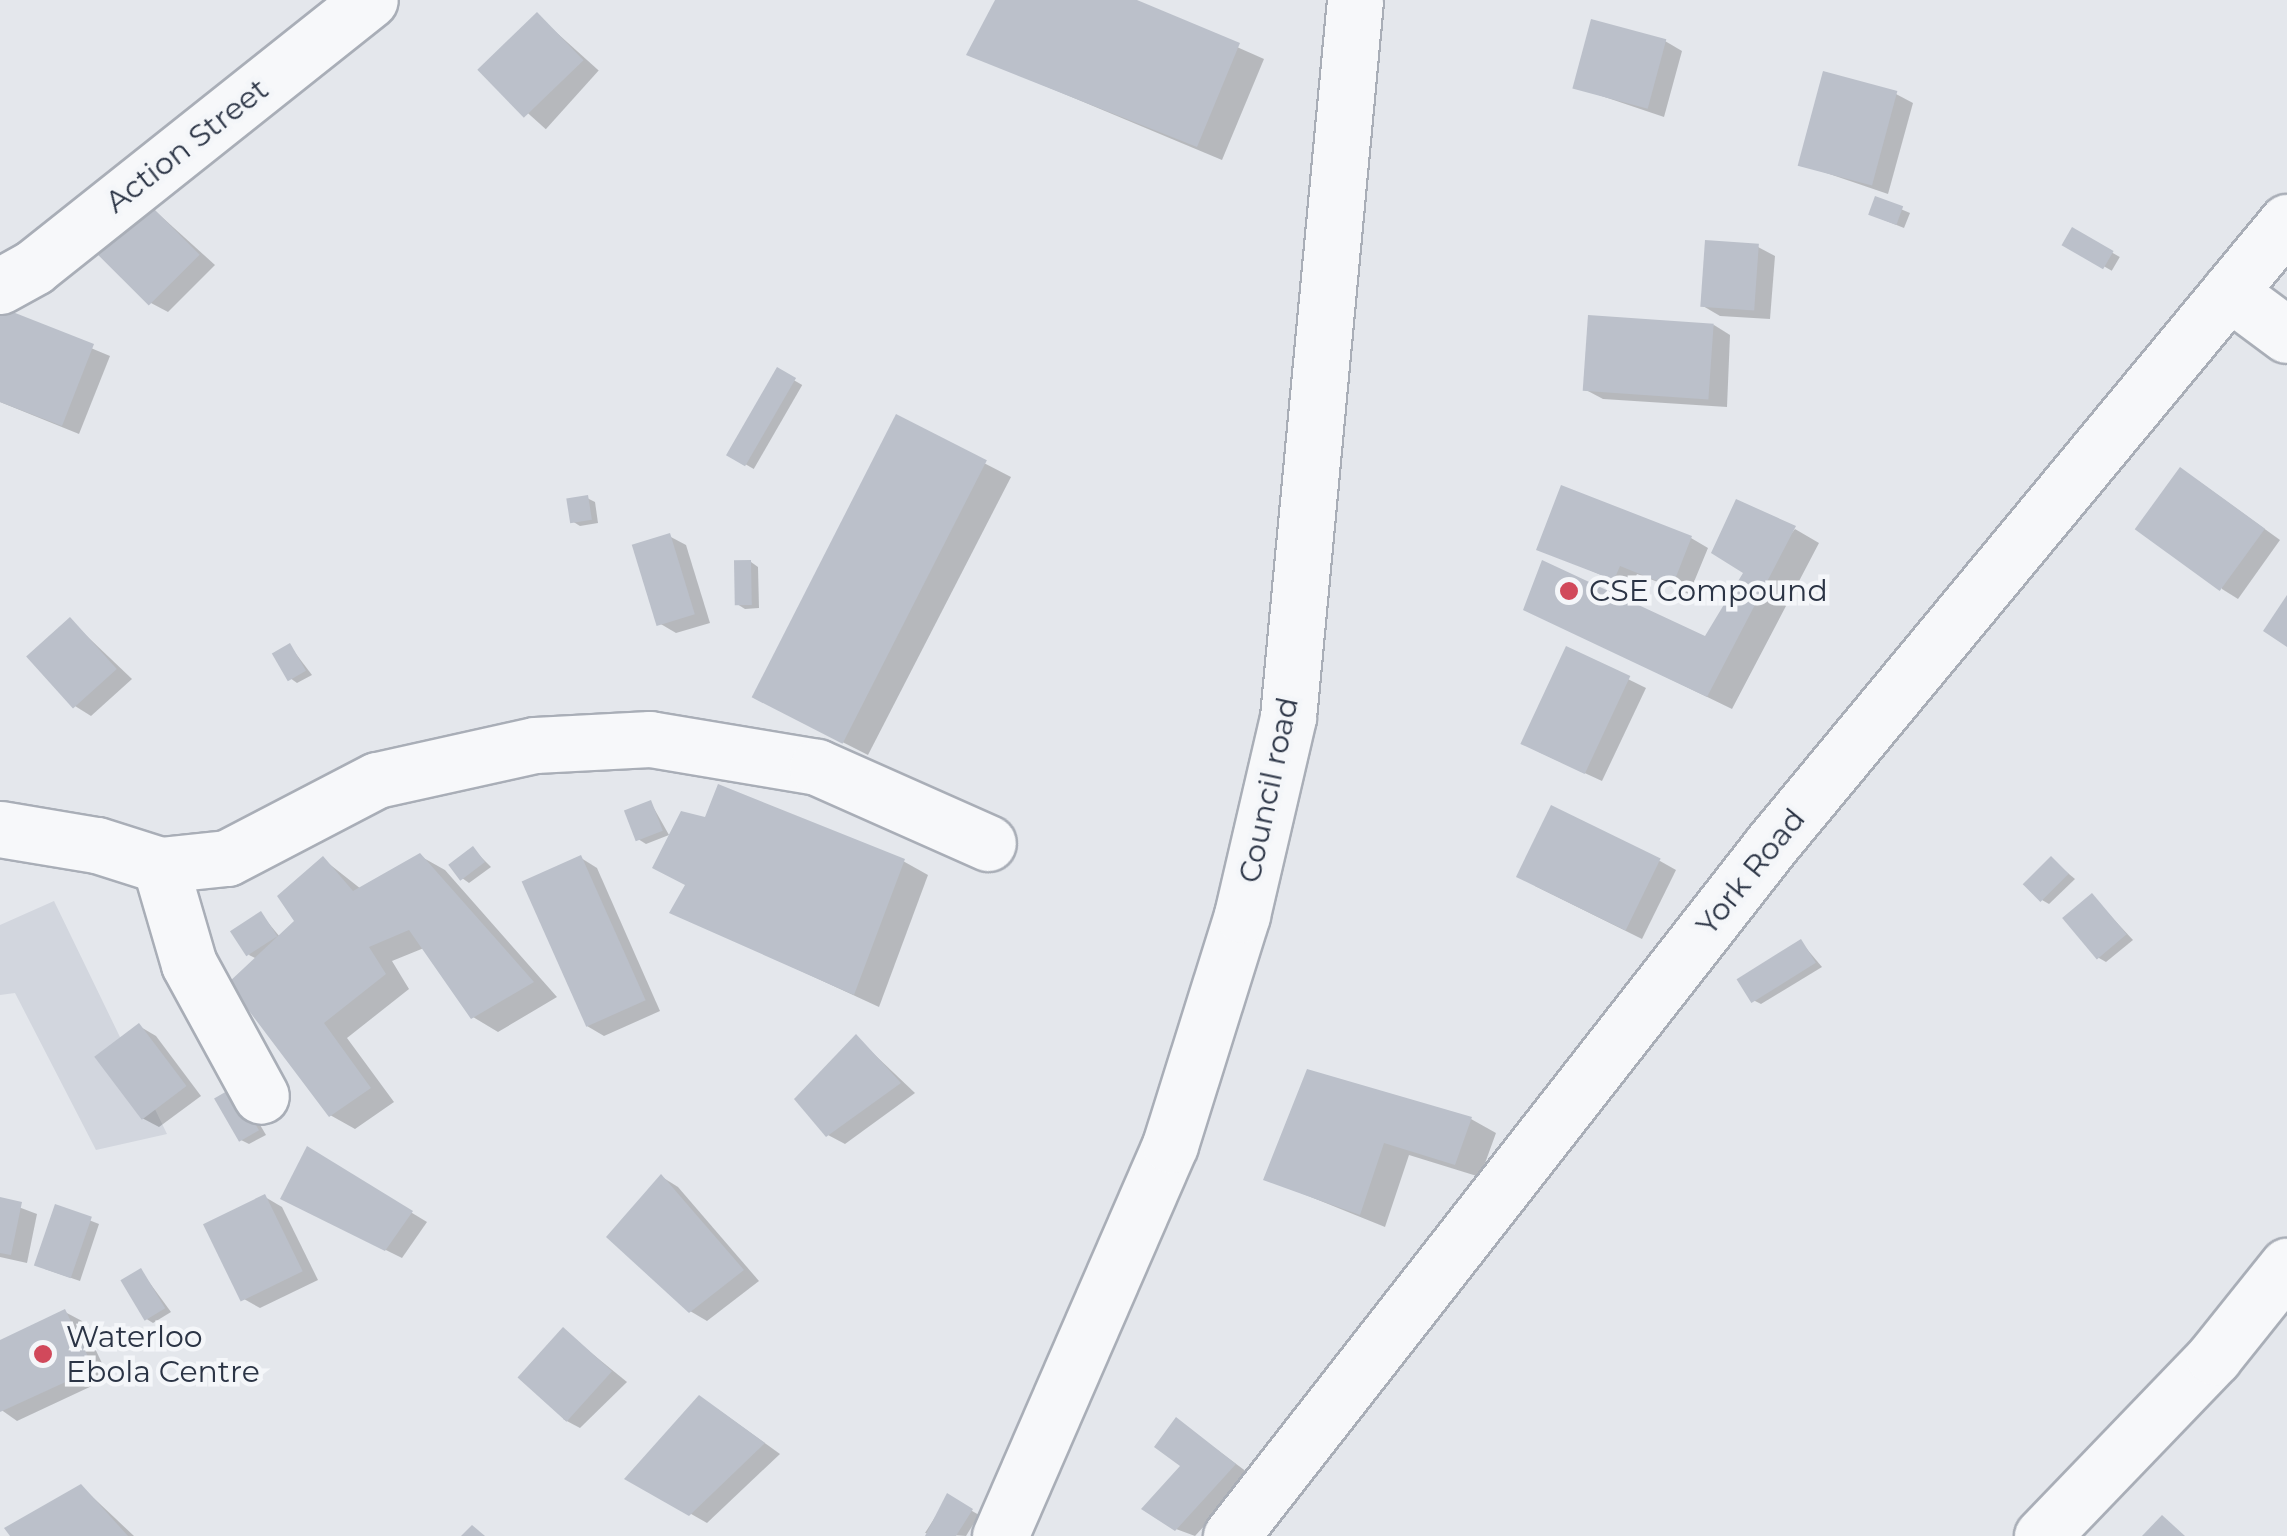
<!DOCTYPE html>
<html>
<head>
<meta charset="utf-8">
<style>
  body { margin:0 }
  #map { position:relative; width:2287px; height:1536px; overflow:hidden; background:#e4e7ec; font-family:Montserrat,sans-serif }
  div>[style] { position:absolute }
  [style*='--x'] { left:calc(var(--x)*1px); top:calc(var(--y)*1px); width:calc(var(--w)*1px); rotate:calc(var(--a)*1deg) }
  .built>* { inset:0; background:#d2d6de }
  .shadow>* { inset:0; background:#0003; transform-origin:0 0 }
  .building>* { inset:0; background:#bbc0ca; transform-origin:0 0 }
  .roads { filter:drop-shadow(2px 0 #a9aeb7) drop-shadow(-2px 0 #a9aeb7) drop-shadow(0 2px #a9aeb7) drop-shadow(0 -2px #a9aeb7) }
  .minor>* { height:55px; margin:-27.5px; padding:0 27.5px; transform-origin:27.5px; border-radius:27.5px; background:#f7f8fa }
  .dots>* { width:28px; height:28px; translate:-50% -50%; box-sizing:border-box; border:5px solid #f4f6f9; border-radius:50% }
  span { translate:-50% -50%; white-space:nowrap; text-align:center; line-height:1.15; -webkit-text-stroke:9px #f4f6f9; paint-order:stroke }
  .street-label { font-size:30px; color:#2b3445 }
  .poi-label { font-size:30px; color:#2b3445 }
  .left { translate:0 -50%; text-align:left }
</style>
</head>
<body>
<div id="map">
  <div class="built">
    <div style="clip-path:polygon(54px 901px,167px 1134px,96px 1150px,15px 993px,0 995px,0 925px)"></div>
  </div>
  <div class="shadow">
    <div style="clip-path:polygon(998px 0,1131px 0,1264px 59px,1222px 160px,969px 54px)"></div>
    <div style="left:537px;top:15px;width:83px;height:79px;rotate:42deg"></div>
    <div style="clip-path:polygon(1665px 41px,1682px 51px,1664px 117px,1575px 87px)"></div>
    <div style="clip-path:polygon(1896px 94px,1913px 103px,1888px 194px,1800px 164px)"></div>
    <div style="clip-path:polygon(142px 199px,215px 265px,168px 312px,151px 303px)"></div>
    <div style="clip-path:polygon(1877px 199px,1910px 213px,1904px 228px,1879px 218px)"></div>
    <div style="left:2073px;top:230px;width:54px;height:16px;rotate:30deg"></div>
    <div style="clip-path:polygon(1758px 247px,1775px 256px,1770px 319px,1720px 316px,1703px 306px)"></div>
    <div style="clip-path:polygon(0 310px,110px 356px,79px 434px,0 402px)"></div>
    <div style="clip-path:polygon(1714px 325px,1730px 335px,1727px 407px,1603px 399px,1586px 390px)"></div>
    <div style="left:778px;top:371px;width:28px;height:97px;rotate:30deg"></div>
    <div style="clip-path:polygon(897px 418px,1011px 477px,868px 755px,779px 710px)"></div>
    <div style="clip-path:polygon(2197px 480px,2280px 540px,2238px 599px,2222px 589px)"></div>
    <div style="clip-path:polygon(587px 498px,595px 502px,598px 523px,580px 526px,572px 521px)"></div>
    <div style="clip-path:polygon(1795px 529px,1819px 543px,1732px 709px,1526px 609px,1706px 639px)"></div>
    <div style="clip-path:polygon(669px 536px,686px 545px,710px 623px,676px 633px,659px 623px)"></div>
    <div style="clip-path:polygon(1691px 538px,1708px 548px,1689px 594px,1637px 574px,1631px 588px,1539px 548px)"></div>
    <div style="clip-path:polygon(751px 562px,758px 567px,759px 608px,745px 609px,737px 604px)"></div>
    <div style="clip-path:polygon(70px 620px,132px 679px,91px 716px,75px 706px)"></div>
    <div style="clip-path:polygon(290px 646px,312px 675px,297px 683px,290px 678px)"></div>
    <div style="clip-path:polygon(1567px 649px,1646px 688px,1602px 781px,1539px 752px)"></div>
    <div style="clip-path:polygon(651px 803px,669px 835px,646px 844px,638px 839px)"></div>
    <div style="clip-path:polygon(473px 849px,491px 867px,469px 883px,462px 878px)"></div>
    <div style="clip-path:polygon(420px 856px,445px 870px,557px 997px,498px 1032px,473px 1017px,424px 948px,392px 961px,409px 989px,347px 1038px,394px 1102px,355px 1129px,330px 1115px,257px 959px,249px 955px,261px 914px,280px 937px,297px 921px,323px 859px,361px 889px)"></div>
    <div style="clip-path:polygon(581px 858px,597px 868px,660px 1011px,604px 1036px,587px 1026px)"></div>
    <div style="clip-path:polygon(2051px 859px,2075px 879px,2049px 904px,2042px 900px)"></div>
    <div style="clip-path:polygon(903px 861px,928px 875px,879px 1007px,673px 912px,688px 885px)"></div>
    <div style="clip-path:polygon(1660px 861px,1676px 870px,1642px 939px,1535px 886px)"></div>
    <div style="clip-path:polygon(2092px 896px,2133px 940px,2106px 962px,2099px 958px)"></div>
    <div style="clip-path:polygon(1801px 942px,1822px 967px,1761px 1004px,1753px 1000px)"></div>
    <div style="clip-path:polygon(139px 1026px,156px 1036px,201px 1096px,159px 1127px,142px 1118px)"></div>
    <div style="clip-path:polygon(856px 1037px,915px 1093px,845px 1144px,828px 1135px)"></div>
    <div style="clip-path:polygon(1308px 1072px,1471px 1119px,1496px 1133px,1480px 1177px,1409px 1155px,1385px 1227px,1266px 1179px)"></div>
    <div style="clip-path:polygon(242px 1094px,266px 1135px,249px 1144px,241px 1140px)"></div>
    <div style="clip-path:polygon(308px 1150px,427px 1222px,402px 1258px,299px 1207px)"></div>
    <div style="clip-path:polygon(662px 1177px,678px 1187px,759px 1281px,707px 1321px,690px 1311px)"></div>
    <div style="clip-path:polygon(265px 1197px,282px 1207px,318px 1280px,260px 1308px,244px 1299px)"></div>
    <div style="clip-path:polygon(0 1200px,37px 1214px,27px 1263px,0 1257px)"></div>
    <div style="clip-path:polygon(56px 1207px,99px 1224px,80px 1281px,45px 1269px)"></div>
    <div style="clip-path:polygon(141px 1271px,171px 1312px,153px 1323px,145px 1318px)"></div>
    <div style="clip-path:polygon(65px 1312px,82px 1321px,109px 1378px,17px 1421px,0 1409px,0 1343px)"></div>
    <div style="clip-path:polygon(563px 1330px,627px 1382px,580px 1428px,563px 1419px)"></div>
    <div style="clip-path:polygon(716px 1408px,780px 1454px,707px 1523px,628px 1478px)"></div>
    <div style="clip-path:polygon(1177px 1420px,1251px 1475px,1195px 1536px,1176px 1529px,1183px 1466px)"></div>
    <div style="clip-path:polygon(81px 1486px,134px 1536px,13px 1536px)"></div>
    <div style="clip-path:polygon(948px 1497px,979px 1515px,966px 1536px,925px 1533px)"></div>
  </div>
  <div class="building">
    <div style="clip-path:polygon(995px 0,1137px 0,1240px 43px,1197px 147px,966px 55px)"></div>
    <div style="left:537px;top:12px;width:67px;height:83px;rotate:46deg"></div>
    <div style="left:1591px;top:19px;width:78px;height:72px;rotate:15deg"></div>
    <div style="left:1823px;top:71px;width:77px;height:98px;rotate:15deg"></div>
    <div style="left:141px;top:196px;width:83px;height:72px;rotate:45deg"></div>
    <div style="left:1875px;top:196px;width:30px;height:20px;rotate:20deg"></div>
    <div style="left:2072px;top:227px;width:48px;height:21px;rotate:30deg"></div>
    <div style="left:1705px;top:240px;width:54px;height:67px;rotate:4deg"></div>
    <div style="clip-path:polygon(0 307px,94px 344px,62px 426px,0 402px)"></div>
    <div style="left:1588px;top:315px;width:126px;height:76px;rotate:4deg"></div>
    <div style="left:777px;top:367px;width:22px;height:102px;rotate:30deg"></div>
    <div style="left:896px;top:414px;width:102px;height:318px;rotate:27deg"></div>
    <div style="left:2180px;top:467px;width:105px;height:77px;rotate:36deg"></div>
    <div style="clip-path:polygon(1561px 485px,1692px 536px,1672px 587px,1620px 566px,1614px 580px,1536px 550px)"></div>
    <div style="left:588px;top:495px;width:25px;height:22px;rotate:81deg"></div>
    <div style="clip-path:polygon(1736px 499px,1796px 526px,1707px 697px,1523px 610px,1542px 560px,1705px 636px,1743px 573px,1711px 553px)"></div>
    <div style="left:670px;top:533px;width:85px;height:40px;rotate:73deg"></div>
    <div style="left:751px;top:560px;width:45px;height:17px;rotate:89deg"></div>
    <div style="clip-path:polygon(2287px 595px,2287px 647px,2263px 631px)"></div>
    <div style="left:70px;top:617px;width:70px;height:59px;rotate:48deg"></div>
    <div style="left:290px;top:643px;width:32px;height:21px;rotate:60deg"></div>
    <div style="left:1566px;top:646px;width:71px;height:108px;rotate:25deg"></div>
    <div style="clip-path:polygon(718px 784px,905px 859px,854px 995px,669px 913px,685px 885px,652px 868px,681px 811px,705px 817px)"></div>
    <div style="left:651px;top:800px;width:33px;height:29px;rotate:69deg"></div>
    <div style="left:1551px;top:805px;width:122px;height:80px;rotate:26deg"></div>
    <div style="left:473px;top:846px;width:20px;height:31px;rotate:53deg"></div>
    <div style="clip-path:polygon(420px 853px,534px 982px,471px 1019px,409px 930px,369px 947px,386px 974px,324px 1023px,371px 1088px,329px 1117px,228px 983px,294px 921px,277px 896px,323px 856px,353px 891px)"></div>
    <div style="left:581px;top:855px;width:159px;height:65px;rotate:66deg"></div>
    <div style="left:2051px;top:856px;width:25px;height:40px;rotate:45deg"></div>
    <div style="left:2092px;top:893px;width:54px;height:39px;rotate:50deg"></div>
    <div style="left:261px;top:911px;width:30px;height:37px;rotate:57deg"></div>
    <div style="left:1801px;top:939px;width:28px;height:76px;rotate:58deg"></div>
    <div style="left:139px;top:1023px;width:79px;height:56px;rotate:53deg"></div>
    <div style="clip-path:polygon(856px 1034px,901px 1083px,826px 1137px,794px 1099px)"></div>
    <div style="clip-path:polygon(1307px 1069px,1472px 1117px,1455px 1165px,1384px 1143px,1360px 1215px,1263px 1180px)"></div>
    <div style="left:234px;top:1087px;width:50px;height:23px;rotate:60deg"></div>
    <div style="clip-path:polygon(307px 1146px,413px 1211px,385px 1251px,280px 1199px)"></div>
    <div style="clip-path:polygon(661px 1174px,744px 1270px,689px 1313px,606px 1237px)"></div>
    <div style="left:265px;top:1194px;width:86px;height:69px;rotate:64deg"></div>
    <div style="clip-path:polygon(0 1197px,22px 1202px,11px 1255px,0 1253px)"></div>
    <div style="left:55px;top:1204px;width:39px;height:65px;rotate:19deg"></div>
    <div style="left:141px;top:1268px;width:47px;height:24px;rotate:59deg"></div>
    <div style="clip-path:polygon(65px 1309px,94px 1369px,0 1412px,0 1340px)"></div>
    <div style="left:563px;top:1327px;width:66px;height:68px;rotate:42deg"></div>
    <div style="clip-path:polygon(699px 1395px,765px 1443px,689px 1516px,624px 1479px)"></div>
    <div style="clip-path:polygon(1176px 1417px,1236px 1464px,1175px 1531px,1141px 1509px,1180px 1466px,1154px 1447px)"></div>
    <div style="clip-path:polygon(81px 1484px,128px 1536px,10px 1536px,4px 1528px)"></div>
    <div style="clip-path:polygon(947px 1493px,973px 1509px,956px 1536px,925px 1536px)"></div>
    <div style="clip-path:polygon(2162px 1515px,2185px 1536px,2142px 1536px)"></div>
    <div style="clip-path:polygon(472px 1525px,485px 1536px,461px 1536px)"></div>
  </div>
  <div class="roads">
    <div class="minor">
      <div style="--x:0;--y:286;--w:39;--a:-29"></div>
      <div style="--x:34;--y:267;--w:429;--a:-38.5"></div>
      <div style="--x:2229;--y:292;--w:72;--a:36.6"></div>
      <div style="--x:0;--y:829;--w:98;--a:9.4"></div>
      <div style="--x:97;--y:845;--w:66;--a:17.6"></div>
      <div style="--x:160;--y:865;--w:67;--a:-6"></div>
      <div style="--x:227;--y:858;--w:169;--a:-27.5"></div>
      <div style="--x:377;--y:780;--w:162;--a:-12.5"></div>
      <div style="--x:535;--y:745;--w:115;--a:-3"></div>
      <div style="--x:650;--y:739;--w:169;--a:9.5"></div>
      <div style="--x:817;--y:767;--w:187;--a:24"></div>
      <div style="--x:160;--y:865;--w:103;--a:73.7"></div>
      <div style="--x:189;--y:964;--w:150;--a:61.4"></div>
      <div style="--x:1000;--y:1536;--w:426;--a:-66.5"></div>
      <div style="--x:1170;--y:1145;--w:241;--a:-72.6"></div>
      <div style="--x:1242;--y:915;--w:203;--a:-76.9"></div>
      <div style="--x:1288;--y:717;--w:720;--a:-84.66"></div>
      <div style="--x:1231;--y:1536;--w:877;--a:-51.99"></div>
      <div style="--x:1771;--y:845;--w:809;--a:-50.37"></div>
      <div style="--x:2042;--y:1536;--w:248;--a:-46.1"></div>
      <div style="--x:2214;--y:1357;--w:117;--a:-51.3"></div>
    </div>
  </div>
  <div class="dots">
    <div style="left:1569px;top:591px;background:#d1495b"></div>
    <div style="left:43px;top:1354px;background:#d1495b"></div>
  </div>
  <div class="street-label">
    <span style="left:187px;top:146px;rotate:-38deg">Action Street</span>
    <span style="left:1269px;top:790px;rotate:-78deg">Council road</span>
    <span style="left:1751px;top:872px;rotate:-51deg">York Road</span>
  </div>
  <div class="poi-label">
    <span class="left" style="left:1589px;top:591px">CSE Compound</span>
    <span class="left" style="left:66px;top:1354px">Waterloo<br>Ebola Centre</span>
  </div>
</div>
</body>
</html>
